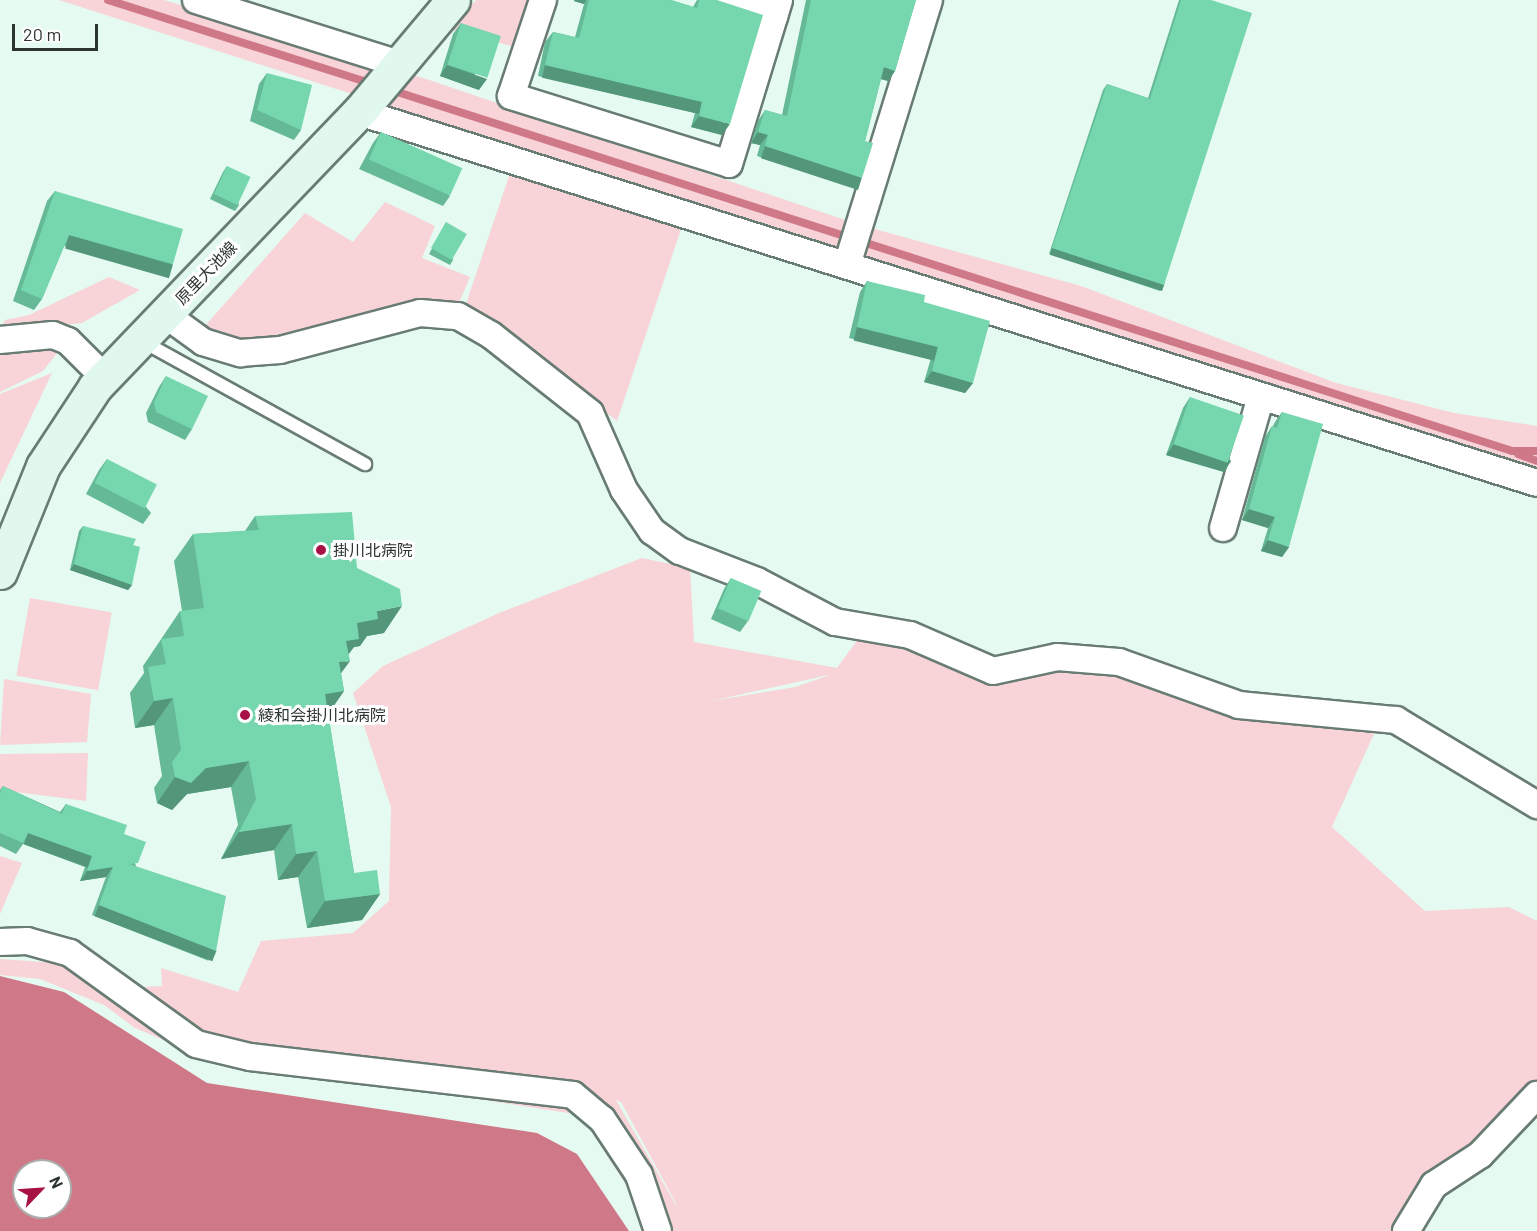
<!DOCTYPE html>
<html>
<head>
<meta charset="utf-8">
<style>
  body { margin:0 }
  #map { position:relative; width:1537px; height:1231px; overflow:hidden; background:#e5faf0; font-family:Barlow,"Noto Sans JP",sans-serif }
  div>[style] { position:absolute }
  [style*='--x'] { left:calc(var(--x)*1px); top:calc(var(--y)*1px); width:calc(var(--w)*1px); rotate:calc(var(--a)*1deg) }
  .green>* { inset:0; background:#f8d3d8; transform-origin:0 0 }
  .water>* { inset:0; background:#cf7888 }
  .stream>* { height:8px; margin:-4px; padding:0 4px; transform-origin:4px; border-radius:4px; background:#cf7888 }
  .roads { filter:drop-shadow(2px 0 #697c73) drop-shadow(-2px 0 #697c73) drop-shadow(0 2px #697c73) drop-shadow(0 -2px #697c73) }
  .lane>* { height:12px; margin:-6px; padding:0 6px; transform-origin:6px; border-radius:6px; background:#fff }
  .street>* { height:26px; margin:-13px; padding:0 13px; transform-origin:13px; border-radius:13px; background:#fff }
  .secondary>* { height:33px; margin:-16.5px; padding:0 16.5px; transform-origin:16.5px; border-radius:16.5px; background:#e0f8ed }
  .wall>* { inset:0; background:#65b996 }
  .shaded-wall>* { inset:0; background:#53967a; transform-origin:0 0 }
  .building>* { inset:0; background:#76d7ae; transform-origin:0 0 }
  .dots>* { width:16px; height:16px; translate:-50% -50%; box-sizing:border-box; border:3px solid #fff; border-radius:50% }
  span { translate:-50% -50%; white-space:nowrap; text-align:center; line-height:1.15; -webkit-text-stroke:6px #fff; paint-order:stroke }
  .street-label { font-size:16px; color:#2c3430 }
  .poi-label { font-size:16px; color:#2c3430 }
  .left { translate:0 -50%; text-align:left }
  .north { position:absolute; left:12px; top:1159px; width:60px; height:60px; box-sizing:border-box; background:#fff; border:2px solid #abaeac; border-radius:50%; rotate:65deg; font-size:16px; font-weight:700; line-height:24px; text-align:center; color:#2c3430 }
  .north::after { content:''; display:block; margin:auto; width:21px; height:27px; background:#a71146; clip-path:polygon(50% 0,100% 100%,50% 72%,0 100%) }
  .scale { position:absolute; left:12px; top:24px; width:86px; height:27px; box-sizing:border-box; border:3px solid #2c3430; border-top:0; padding-left:8px; font-size:18px; line-height:21px; white-space:nowrap; color:#2c3430; -webkit-text-stroke:4px #fff; paint-order:stroke }
</style>
</head>
<body>
<div id="map">
  <div class="green">
    <div style="clip-path:polygon(59px 0,164px 0,426px 79px,860px 225px,1081px 286px,1336px 383px,1454px 413px,1537px 426px,1537px 474px)"></div>
    <div style="clip-path:polygon(476px 0,543px 0,526px 50px,452px 30px)"></div>
    <div style="clip-path:polygon(510px 173px,682px 226px,617px 421px,465px 307px)"></div>
    <div style="clip-path:polygon(385px 202px,435px 226px,422px 258px,470px 277px,458px 305px,238px 342px,223px 341px,204px 327px,305px 213px,353px 242px)"></div>
    <div style="clip-path:polygon(109px 277px,140px 290px,82px 323px,0 331px,5px 320px,29px 315px)"></div>
    <div style="clip-path:polygon(41px 344px,58px 352px,43px 371px,0 392px,0 351px)"></div>
    <div style="clip-path:polygon(52px 373px,0 483px,0 394px)"></div>
    <div style="clip-path:polygon(evenodd,642px 558px,690px 568px,694px 642px,837px 668px,866px 628px,999px 670px,1057px 657px,1243px 705px,1381px 718px,1332px 827px,1425px 911px,1509px 907px,1537px 921px,1537px 1087px,1408px 1231px,647px 1231px,646px 1216px,581px 1115px,204px 1057px,135px 1028px,104px 1005px,40px 979px,0 975px,0 959px,57px 963px,102px 986px,103px 977px,113px 968px,141px 987px,162px 986px,161px 968px,238px 992px,261px 941px,353px 933px,389px 901px,391px 807px,353px 693px,383px 666px,499px 613px,642px 558px,833px 674px,795px 687px,711px 701px,833px 674px,642px 558px,616px 1100px,621px 1102px,677px 1205px,676px 1205px,616px 1100px)"></div>
    <div style="left:30px;top:598px;width:83px;height:79px;rotate:10deg"></div>
    <div style="clip-path:polygon(4px 679px,91px 694px,87px 742px,0 745px)"></div>
    <div style="clip-path:polygon(88px 753px,86px 801px,0 790px,0 754px)"></div>
    <div style="clip-path:polygon(0 856px,22px 863px,0 914px)"></div>
  </div>
  <div class="water">
    <div style="clip-path:polygon(evenodd,0 976px,64px 992px,207px 1083px,537px 1133px,577px 1154px,629px 1231px,0 1231px,0 976px,24px 1171px,60px 1171px,60px 1207px,24px 1207px,24px 1171px)"></div>
  </div>
  <div class="stream">
    <div style="--x:108;--y:0;--w:278;--a:17.6"></div>
    <div style="--x:388;--y:89;--w:1181;--a:17.85"></div>
    <div style="--x:1512;--y:451;--w:25;--a:0"></div>
    <div style="--x:1518;--y:454;--w:20;--a:20"></div>
  </div>
  <div class="roads">
    <div class="lane">
      <div style="--x:142;--y:341;--w:255;--a:28.9"></div>
    </div>
    <div class="street">
      <div style="--x:196;--y:0;--w:213;--a:17.5"></div>
      <div style="--x:543;--y:0;--w:101;--a:108.4"></div>
      <div style="--x:511;--y:96;--w:228;--a:17.3"></div>
      <div style="--x:729;--y:164;--w:171;--a:-73"></div>
      <div style="--x:727;--y:0;--w:50;--a:18.8"></div>
      <div style="--x:359;--y:112;--w:1235;--a:17.48"></div>
      <div style="--x:847;--y:265;--w:277;--a:-72.8"></div>
      <div style="--x:166;--y:315;--w:46;--a:36.1"></div>
      <div style="--x:203;--y:342;--w:39;--a:17"></div>
      <div style="--x:240;--y:353;--w:40;--a:-4.3"></div>
      <div style="--x:280;--y:350;--w:145;--a:-14.8"></div>
      <div style="--x:420;--y:313;--w:38;--a:5"></div>
      <div style="--x:458;--y:316;--w:38;--a:30"></div>
      <div style="--x:491;--y:335;--w:126;--a:38.2"></div>
      <div style="--x:590;--y:413;--w:84;--a:66.2"></div>
      <div style="--x:624;--y:490;--w:50;--a:55.7"></div>
      <div style="--x:652;--y:531;--w:34;--a:36"></div>
      <div style="--x:680;--y:551;--w:83;--a:21.3"></div>
      <div style="--x:757;--y:581;--w:88;--a:27.7"></div>
      <div style="--x:835;--y:622;--w:76;--a:9.8"></div>
      <div style="--x:910;--y:635;--w:90;--a:23.4"></div>
      <div style="--x:993;--y:671;--w:66;--a:-12.3"></div>
      <div style="--x:1057;--y:657;--w:62;--a:4.6"></div>
      <div style="--x:1119;--y:662;--w:127;--a:19.7"></div>
      <div style="--x:1239;--y:705;--w:158;--a:5.5"></div>
      <div style="--x:1396;--y:720;--w:165;--a:31.1"></div>
      <div style="--x:0;--y:340;--w:53;--a:-5.4"></div>
      <div style="--x:53;--y:335;--w:16;--a:22"></div>
      <div style="--x:68;--y:341;--w:51;--a:45"></div>
      <div style="--x:1223;--y:528;--w:137;--a:-73.9"></div>
      <div style="--x:0;--y:942;--w:27;--a:-2"></div>
      <div style="--x:27;--y:941;--w:45;--a:15.6"></div>
      <div style="--x:70;--y:953;--w:155;--a:35.8"></div>
      <div style="--x:196;--y:1044;--w:56;--a:13.5"></div>
      <div style="--x:250;--y:1057;--w:325;--a:6.7"></div>
      <div style="--x:573;--y:1095;--w:38;--a:40"></div>
      <div style="--x:602;--y:1119;--w:67;--a:56.5"></div>
      <div style="--x:639;--y:1175;--w:59;--a:71.3"></div>
      <div style="--x:1406;--y:1231;--w:54;--a:-58.7"></div>
      <div style="--x:1434;--y:1185;--w:55;--a:-33.1"></div>
      <div style="--x:1480;--y:1155;--w:83;--a:-46.5"></div>
    </div>
    <div class="secondary">
      <div style="--x:0;--y:572;--w:114;--a:-67.9"></div>
      <div style="--x:43;--y:466;--w:95;--a:-56.6"></div>
      <div style="--x:95;--y:387;--w:381;--a:-46.2"></div>
      <div style="--x:359;--y:112;--w:146;--a:-50"></div>
    </div>
  </div>
  <div class="wall">
    <div style="clip-path:polygon(574px 0,671px 0,693px 7px,697px 0,717px 0,722px 135px,691px 127px,695px 113px,538px 76px,545px 42px,553px 32px,575px 37px,584px 4px,574px 1px)"></div>
    <div style="clip-path:polygon(806px 0,916px 0,895px 71px,888px 81px,881px 79px,865px 141px,855px 188px,757px 156px,760px 145px,751px 143px,758px 121px,765px 110px,782px 115px)"></div>
    <div style="clip-path:polygon(1179px 0,1211px 0,1164px 285px,1160px 291px,1049px 254px,1103px 90px,1107px 84px,1148px 98px)"></div>
    <div style="clip-path:polygon(461px 23px,479px 90px,440px 76px,453px 34px)"></div>
    <div style="clip-path:polygon(267px 73px,301px 130px,294px 140px,250px 121px,259px 84px)"></div>
    <div style="clip-path:polygon(381px 132px,450px 196px,443px 206px,359px 169px,373px 143px)"></div>
    <div style="clip-path:polygon(227px 166px,239px 205px,235px 211px,210px 199px,223px 172px)"></div>
    <div style="clip-path:polygon(55px 191px,173px 264px,166px 275px,64px 246px,42px 299px,34px 310px,13px 301px,47px 201px)"></div>
    <div style="clip-path:polygon(446px 222px,453px 260px,450px 265px,429px 254px)"></div>
    <div style="clip-path:polygon(867px 281px,924px 302px,973px 383px,965px 393px,924px 382px,931px 358px,849px 338px,860px 292px)"></div>
    <div style="clip-path:polygon(166px 376px,192px 429px,185px 440px,148px 422px,146px 413px,159px 387px)"></div>
    <div style="clip-path:polygon(1190px 397px,1231px 461px,1224px 472px,1166px 455px,1183px 408px)"></div>
    <div style="clip-path:polygon(1282px 412px,1289px 547px,1282px 557px,1261px 551px,1268px 528px,1242px 520px,1265px 437px,1272px 426px,1273px 426px,1275px 422px)"></div>
    <div style="clip-path:polygon(107px 459px,151px 513px,143px 524px,86px 494px,99px 470px)"></div>
    <div style="clip-path:polygon(255px 516px,357px 568px,384px 633px,367px 636px,360px 646px,354px 647px,348px 654px,341px 673px,344px 691px,328px 714px,354px 873px,380px 894px,362px 920px,307px 928px,298px 877px,278px 880px,274px 850px,221px 859px,238px 825px,231px 787px,187px 794px,172px 810px,157px 803px,154px 788px,162px 776px,154px 725px,135px 728px,130px 693px,144px 673px,143px 666px,180px 611px,182px 611px,174px 561px,193px 534px,245px 531px)"></div>
    <div style="clip-path:polygon(83px 526px,133px 545px,132px 585px,128px 590px,70px 570px,79px 531px)"></div>
    <div style="clip-path:polygon(731px 578px,748px 621px,740px 632px,711px 619px,724px 589px)"></div>
    <div style="clip-path:polygon(3px 786px,60px 812px,66px 804px,124px 834px,136px 866px,209px 961px,92px 915px,106px 877px,80px 881px,85px 867px,23px 844px,16px 854px,0 846px,0 790px)"></div>
  </div>
  <div class="shaded-wall">
    <div style="clip-path:polygon(575px 0,586px 0,584px 4px,574px 1px)"></div>
    <div style="clip-path:polygon(447px 65px,487px 79px,479px 90px,440px 76px)"></div>
    <div style="left:545px;top:65px;width:161px;height:13px;rotate:13deg"></div>
    <div style="clip-path:polygon(884px 67px,895px 71px,888px 81px,877px 78px)"></div>
    <div style="clip-path:polygon(699px 116px,730px 124px,722px 135px,691px 127px)"></div>
    <div style="clip-path:polygon(758px 132px,768px 135px,760px 145px,751px 143px)"></div>
    <div style="left:765px;top:146px;width:102px;height:13px;rotate:18deg"></div>
    <div style="left:69px;top:235px;width:108px;height:14px;rotate:16deg"></div>
    <div style="left:1052px;top:248px;width:118px;height:7px;rotate:18deg"></div>
    <div style="left:857px;top:327px;width:83px;height:14px;rotate:14deg"></div>
    <div style="clip-path:polygon(932px 371px,973px 383px,965px 393px,924px 382px)"></div>
    <div style="clip-path:polygon(1174px 444px,1231px 461px,1224px 472px,1166px 455px)"></div>
    <div style="clip-path:polygon(1249px 509px,1275px 517px,1268px 528px,1242px 520px)"></div>
    <div style="clip-path:polygon(1268px 540px,1289px 547px,1282px 557px,1261px 551px)"></div>
    <div style="clip-path:polygon(74px 564px,132px 585px,128px 590px,70px 570px)"></div>
    <div style="clip-path:polygon(402px 606px,384px 633px,367px 636px,360px 646px,354px 647px,343px 662px,350px 661px,331px 687px,328px 667px,357px 623px,377px 611px)"></div>
    <div style="clip-path:polygon(344px 691px,326px 717px,325px 694px)"></div>
    <div style="clip-path:polygon(173px 698px,154px 725px,135px 728px,154px 701px)"></div>
    <div style="clip-path:polygon(249px 761px,231px 787px,187px 794px,172px 810px,157px 803px,175px 777px,206px 768px)"></div>
    <div style="clip-path:polygon(292px 824px,274px 850px,221px 859px,239px 832px)"></div>
    <div style="left:28px;top:833px;width:68px;height:12px;rotate:20deg"></div>
    <div style="clip-path:polygon(317px 851px,298px 877px,278px 880px,296px 854px)"></div>
    <div style="clip-path:polygon(113px 867px,106px 877px,80px 881px,87px 871px)"></div>
    <div style="clip-path:polygon(380px 894px,362px 920px,307px 928px,325px 901px)"></div>
    <div style="left:99px;top:905px;width:126px;height:12px;rotate:21deg"></div>
  </div>
  <div class="building">
    <div style="clip-path:polygon(589px 0,671px 0,697px 8px,699px 0,717px 0,763px 15px,730px 124px,699px 116px,702px 102px,545px 65px,553px 32px,579px 38px)"></div>
    <div style="clip-path:polygon(811px 0,916px 0,895px 71px,884px 67px,865px 141px,873px 143px,862px 178px,765px 146px,768px 135px,758px 132px,765px 110px,787px 116px)"></div>
    <div style="clip-path:polygon(1181px 0,1211px 0,1252px 13px,1164px 285px,1052px 248px,1107px 84px,1150px 99px)"></div>
    <div style="left:461px;top:23px;width:42px;height:44px;rotate:18deg"></div>
    <div style="clip-path:polygon(267px 73px,312px 85px,301px 130px,257px 110px)"></div>
    <div style="left:381px;top:132px;width:89px;height:30px;rotate:24deg"></div>
    <div style="left:227px;top:166px;width:26px;height:31px;rotate:25deg"></div>
    <div style="clip-path:polygon(55px 191px,183px 229px,173px 264px,69px 235px,42px 299px,21px 290px)"></div>
    <div style="left:446px;top:222px;width:24px;height:30px;rotate:30deg"></div>
    <div style="clip-path:polygon(867px 281px,925px 295px,924px 302px,990px 321px,973px 383px,932px 371px,938px 347px,857px 327px)"></div>
    <div style="clip-path:polygon(166px 376px,208px 396px,192px 429px,156px 412px,154px 403px)"></div>
    <div style="left:1190px;top:397px;width:57px;height:50px;rotate:19deg"></div>
    <div style="clip-path:polygon(1282px 412px,1323px 424px,1289px 547px,1268px 540px,1275px 517px,1249px 509px,1272px 426px,1277px 428px)"></div>
    <div style="left:107px;top:459px;width:56px;height:27px;rotate:27deg"></div>
    <div style="clip-path:polygon(352px 512px,357px 568px,400px 589px,402px 606px,377px 611px,378px 619px,357px 623px,359px 639px,346px 641px,350px 661px,339px 662px,344px 691px,325px 694px,354px 873px,377px 870px,380px 894px,325px 901px,317px 851px,296px 854px,292px 824px,239px 832px,256px 799px,249px 761px,206px 768px,191px 783px,175px 777px,172px 762px,181px 750px,173px 698px,154px 701px,148px 667px,166px 664px,161px 639px,184px 636px,180px 611px,204px 608px,193px 534px,259px 530px,255px 516px)"></div>
    <div style="clip-path:polygon(83px 526px,136px 539px,133px 545px,140px 547px,132px 585px,74px 564px)"></div>
    <div style="left:731px;top:578px;width:33px;height:33px;rotate:23deg"></div>
    <div style="clip-path:polygon(3px 786px,62px 814px,66px 804px,127px 825px,124px 834px,146px 842px,138px 863px,129px 864px,226px 896px,216px 951px,99px 905px,113px 867px,87px 871px,92px 856px,28px 833px,23px 843px,0 833px,0 793px)"></div>
  </div>
  <div class="dots">
    <div style="left:321px;top:550px;background:#a71146"></div>
    <div style="left:245px;top:715px;background:#a71146"></div>
  </div>
  <div class="street-label">
    <span style="left:206px;top:273px;rotate:-46deg">原里大池線</span>
  </div>
  <div class="poi-label">
    <span class="left" style="left:333px;top:550px">掛川北病院</span>
    <span class="left" style="left:258px;top:715px">綾和会掛川北病院</span>
  </div>
  <div class="north">N</div>
  <div class="scale">20 m</div>
</div>
</body>
</html>
